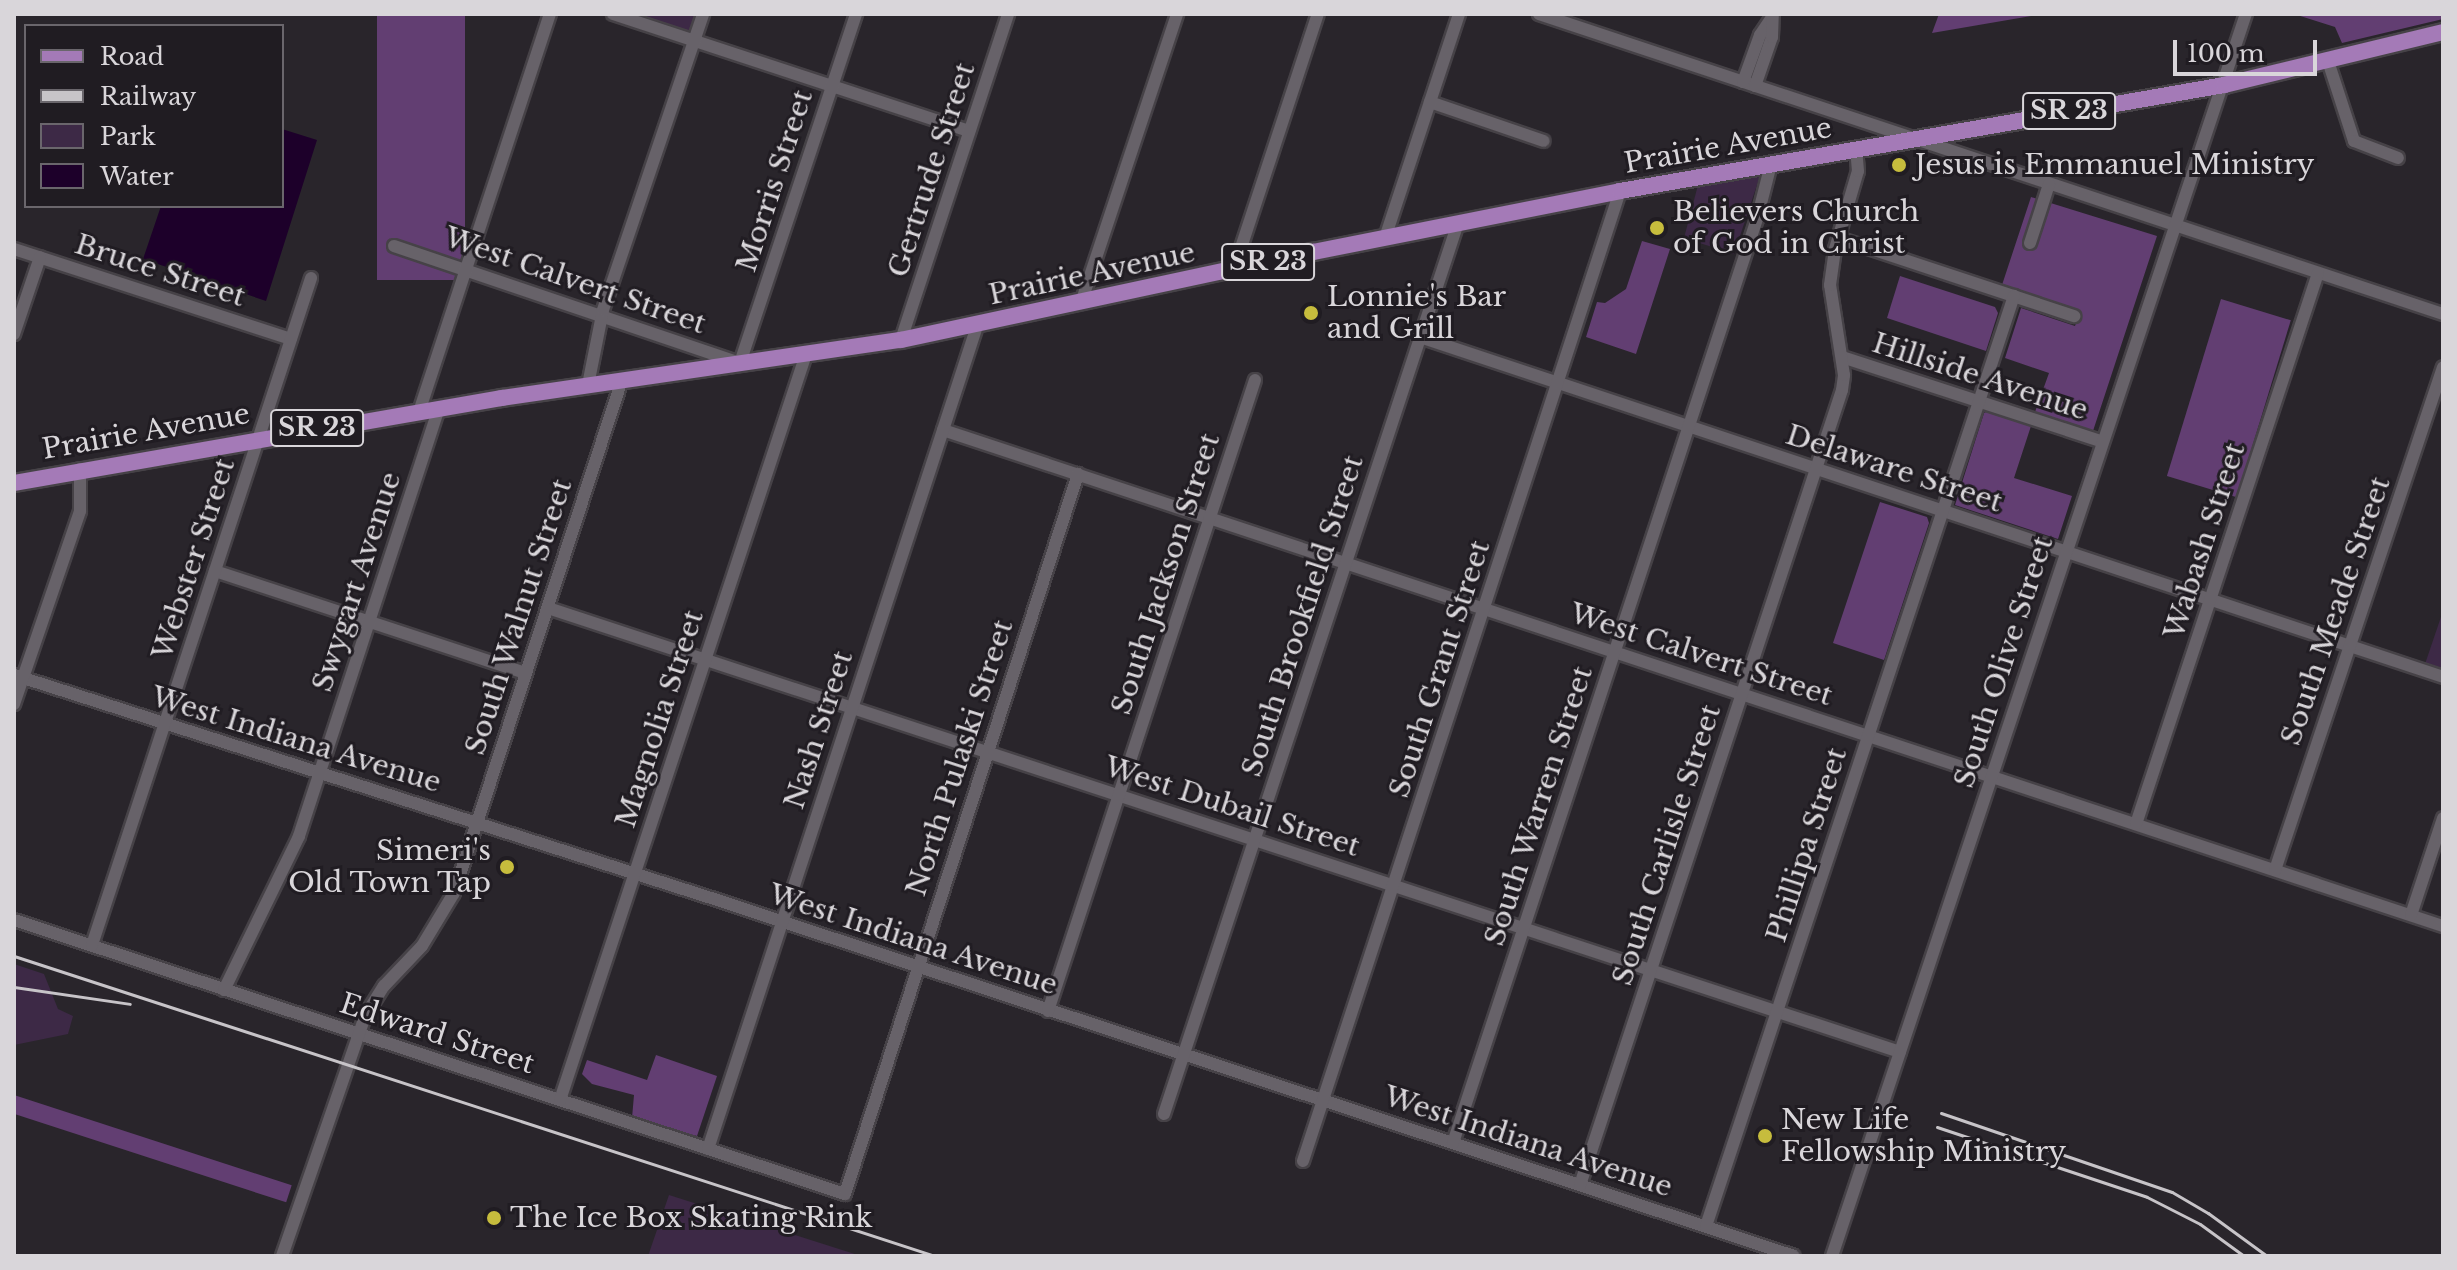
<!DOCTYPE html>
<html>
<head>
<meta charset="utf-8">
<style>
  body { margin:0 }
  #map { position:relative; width:2457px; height:1270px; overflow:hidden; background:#29252b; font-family:"Libre Baskerville",serif }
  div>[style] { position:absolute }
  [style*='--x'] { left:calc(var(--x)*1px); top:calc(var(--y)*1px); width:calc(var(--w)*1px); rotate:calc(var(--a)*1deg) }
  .green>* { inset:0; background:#3d2946 }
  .forest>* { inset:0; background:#623e72; transform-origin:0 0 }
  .water>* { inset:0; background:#1d002a }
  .roads { filter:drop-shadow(2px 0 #464247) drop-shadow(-2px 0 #464247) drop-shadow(0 2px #464247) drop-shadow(0 -2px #464247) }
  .minor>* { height:12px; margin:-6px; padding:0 6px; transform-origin:6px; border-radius:6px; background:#676269 }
  .major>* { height:16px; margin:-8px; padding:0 8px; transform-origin:8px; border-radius:8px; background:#a47ab7 }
  .rail>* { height:3px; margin:-1.5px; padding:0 1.5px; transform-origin:1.5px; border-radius:1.5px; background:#c7c4c8 }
  .dots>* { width:22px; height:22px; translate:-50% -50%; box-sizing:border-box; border:4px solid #201c22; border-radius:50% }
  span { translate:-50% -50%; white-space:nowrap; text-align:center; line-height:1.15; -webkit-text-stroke:6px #201c22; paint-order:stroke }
  .shield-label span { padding:2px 6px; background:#201c22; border:2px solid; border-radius:6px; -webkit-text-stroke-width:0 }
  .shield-label { font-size:26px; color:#d9d6da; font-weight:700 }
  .street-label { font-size:28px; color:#d9d6da }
  .poi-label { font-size:28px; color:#d9d6da }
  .left { translate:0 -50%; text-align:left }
  .right { translate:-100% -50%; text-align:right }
  .frame { position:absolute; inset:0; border:16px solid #d9d6da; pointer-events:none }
  .legend { position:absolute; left:24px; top:24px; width:260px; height:184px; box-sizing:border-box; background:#201c22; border:2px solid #6a666c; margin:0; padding:10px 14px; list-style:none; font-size:24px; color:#d9d6da }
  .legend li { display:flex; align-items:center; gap:16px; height:40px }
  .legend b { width:40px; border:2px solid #6a666c }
  .scale { position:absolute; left:2173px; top:40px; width:144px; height:36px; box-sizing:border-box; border:4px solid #d9d6da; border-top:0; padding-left:10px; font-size:24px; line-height:28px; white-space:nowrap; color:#d9d6da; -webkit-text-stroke:6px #201c22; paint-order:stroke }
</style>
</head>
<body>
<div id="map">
  <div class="green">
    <div style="clip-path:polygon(632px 14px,695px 14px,689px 32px)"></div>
    <div style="clip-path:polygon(1761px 173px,1734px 254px,1684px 238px,1698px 185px)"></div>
    <div style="clip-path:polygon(2443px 611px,2443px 670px,2425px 664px)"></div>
    <div style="clip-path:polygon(14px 964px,44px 974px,58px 1009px,73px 1016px,68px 1034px,14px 1045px)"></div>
    <div style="clip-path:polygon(669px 1195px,861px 1256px,648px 1256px)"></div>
  </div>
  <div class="forest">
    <div style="left:377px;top:14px;width:88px;height:266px"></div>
    <div style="clip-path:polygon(1939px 14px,2042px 14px,1932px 33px)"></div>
    <div style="clip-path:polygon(2294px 14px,2443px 14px,2443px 19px,2342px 43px,2335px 27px)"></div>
    <div style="clip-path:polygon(2031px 197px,2157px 236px,2093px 431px,2035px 412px,2049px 373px,2005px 358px,2021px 308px,2075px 326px,2080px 311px,2002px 285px)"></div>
    <div style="clip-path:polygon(1642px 241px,1670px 249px,1636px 354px,1586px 337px,1597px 302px,1605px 303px,1626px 289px)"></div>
    <div style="clip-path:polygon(1900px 276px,1995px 307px,1998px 313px,1986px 351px,1887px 318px)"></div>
    <div style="left:2221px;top:299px;width:73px;height:185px;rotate:17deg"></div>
    <div style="clip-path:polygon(1988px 411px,2031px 426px,2014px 478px,2072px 496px,2058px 539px,1955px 505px,1984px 413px)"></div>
    <div style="clip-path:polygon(1880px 502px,1927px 517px,1929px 523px,1884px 660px,1833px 643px)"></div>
    <div style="clip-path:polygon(656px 1055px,717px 1076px,697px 1136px,632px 1118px,634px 1095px,592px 1084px,582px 1074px,587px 1060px,647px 1080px)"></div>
    <div style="left:14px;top:1095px;width:292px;height:18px;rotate:18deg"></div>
  </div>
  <div class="water">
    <div style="clip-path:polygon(282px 129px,317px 140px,266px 301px,143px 259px,161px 206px,282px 206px)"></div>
  </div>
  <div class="roads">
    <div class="minor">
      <div style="--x:613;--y:14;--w:375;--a:18.2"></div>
      <div style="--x:1539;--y:14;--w:952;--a:18.36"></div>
      <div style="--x:2328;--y:61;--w:84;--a:72"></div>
      <div style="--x:2354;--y:141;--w:47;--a:21.1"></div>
      <div style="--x:1743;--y:82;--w:50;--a:-70.1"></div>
      <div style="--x:1760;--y:35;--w:22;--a:-56"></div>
      <div style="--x:1755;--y:86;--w:52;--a:-70.9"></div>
      <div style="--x:1772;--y:37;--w:23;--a:-88"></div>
      <div style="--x:1430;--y:102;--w:120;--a:18.9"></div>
      <div style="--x:1385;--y:238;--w:236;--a:-71.7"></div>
      <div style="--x:1838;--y:238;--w:249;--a:18.3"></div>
      <div style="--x:2030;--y:243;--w:62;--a:-72.1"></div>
      <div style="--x:394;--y:246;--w:365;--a:18.7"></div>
      <div style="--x:740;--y:363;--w:368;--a:-71.6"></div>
      <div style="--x:14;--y:249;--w:291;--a:18"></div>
      <div style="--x:1234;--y:269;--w:268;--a:-71.8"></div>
      <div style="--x:1081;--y:303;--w:305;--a:-71.6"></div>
      <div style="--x:14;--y:334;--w:81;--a:-71.3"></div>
      <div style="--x:1420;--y:337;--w:1078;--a:18.38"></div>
      <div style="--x:901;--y:340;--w:343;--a:-71.8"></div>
      <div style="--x:1842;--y:357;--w:274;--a:18"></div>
      <div style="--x:588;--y:385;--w:76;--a:-78.7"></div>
      <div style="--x:603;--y:310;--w:312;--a:-71.3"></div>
      <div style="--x:419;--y:412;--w:419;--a:-71.8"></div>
      <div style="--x:943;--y:430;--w:1580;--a:18.3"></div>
      <div style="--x:215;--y:571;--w:327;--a:18.2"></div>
      <div style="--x:548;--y:608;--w:1423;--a:18.18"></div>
      <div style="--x:14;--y:675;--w:735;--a:17.74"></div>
      <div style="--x:714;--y:899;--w:1137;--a:18.29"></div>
      <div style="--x:14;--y:704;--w:204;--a:-71.1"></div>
      <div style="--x:80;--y:511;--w:42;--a:-90"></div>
      <div style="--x:2136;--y:824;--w:580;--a:-71.72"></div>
      <div style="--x:2275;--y:870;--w:530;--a:-71.53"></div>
      <div style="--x:2411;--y:915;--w:102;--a:-71.7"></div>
      <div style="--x:14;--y:920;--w:875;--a:18.25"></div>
      <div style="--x:845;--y:1194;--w:757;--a:-72.07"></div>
      <div style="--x:92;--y:945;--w:702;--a:-71.82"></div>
      <div style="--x:224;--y:990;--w:171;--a:-64"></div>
      <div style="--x:299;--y:836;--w:450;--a:-71.9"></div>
      <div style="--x:1048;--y:1011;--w:664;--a:-71.84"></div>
      <div style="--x:560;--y:1100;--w:786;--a:-71.75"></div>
      <div style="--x:1164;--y:1114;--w:938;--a:-71.74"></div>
      <div style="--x:1453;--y:1143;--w:973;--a:-71.79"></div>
      <div style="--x:1757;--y:219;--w:57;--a:-75.7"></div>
      <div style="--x:708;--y:1149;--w:866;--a:-71.9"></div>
      <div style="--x:1303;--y:1161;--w:1020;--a:-71.9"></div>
      <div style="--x:1580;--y:1185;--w:837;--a:-71.76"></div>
      <div style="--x:1842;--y:390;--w:15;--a:-82"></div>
      <div style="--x:1844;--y:375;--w:91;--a:-98.8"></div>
      <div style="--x:1830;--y:285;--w:36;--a:-82"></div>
      <div style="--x:1835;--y:249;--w:81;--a:-73.6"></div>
      <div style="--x:1858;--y:171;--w:22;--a:-95"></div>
      <div style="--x:1706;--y:1226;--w:980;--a:-71.68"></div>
      <div style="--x:282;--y:1256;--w:254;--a:-70.9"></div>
      <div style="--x:365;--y:1016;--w:36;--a:-58"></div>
      <div style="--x:384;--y:986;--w:55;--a:-46.5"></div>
      <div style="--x:422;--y:946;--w:62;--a:-58.9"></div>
      <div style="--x:454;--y:893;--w:540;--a:-71.87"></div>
      <div style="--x:1832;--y:1256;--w:1309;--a:-71.57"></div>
    </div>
    <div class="major">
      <div style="--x:14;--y:483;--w:495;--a:-9.9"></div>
      <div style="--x:502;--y:398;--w:403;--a:-8.3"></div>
      <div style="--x:901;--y:340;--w:421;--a:-12.1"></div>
      <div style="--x:1313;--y:252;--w:313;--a:-11.2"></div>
      <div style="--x:1620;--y:191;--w:613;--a:-9.95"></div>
      <div style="--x:2224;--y:85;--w:225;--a:-13.6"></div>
    </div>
  </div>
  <div class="rail">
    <div style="--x:14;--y:956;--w:969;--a:18.04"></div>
    <div style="--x:14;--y:987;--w:117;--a:8.3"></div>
    <div style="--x:1941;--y:1113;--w:244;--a:18.9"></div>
    <div style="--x:2172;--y:1192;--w:42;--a:30.3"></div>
    <div style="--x:2208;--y:1213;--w:73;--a:36.1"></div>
    <div style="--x:1937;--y:1127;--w:221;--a:18.4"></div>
    <div style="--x:2147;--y:1197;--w:59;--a:27"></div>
    <div style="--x:2200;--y:1224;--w:54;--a:36"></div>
  </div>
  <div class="dots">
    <div style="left:1899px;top:165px;background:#c6bc3d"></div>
    <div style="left:1657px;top:228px;background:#c6bc3d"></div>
    <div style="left:1311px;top:313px;background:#c6bc3d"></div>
    <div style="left:507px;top:867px;background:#c6bc3d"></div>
    <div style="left:1765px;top:1136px;background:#c6bc3d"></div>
    <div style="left:494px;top:1218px;background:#c6bc3d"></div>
  </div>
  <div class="shield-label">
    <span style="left:2069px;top:111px">SR 23</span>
    <span style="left:1268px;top:262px">SR 23</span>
    <span style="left:317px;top:428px">SR 23</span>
  </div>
  <div class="street-label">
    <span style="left:1728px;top:146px;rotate:-10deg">Prairie Avenue</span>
    <span style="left:932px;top:170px;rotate:-72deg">Gertrude Street</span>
    <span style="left:775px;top:181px;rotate:-72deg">Morris Street</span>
    <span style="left:160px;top:271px;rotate:18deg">Bruce Street</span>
    <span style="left:1092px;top:274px;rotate:-12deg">Prairie Avenue</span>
    <span style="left:575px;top:281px;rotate:19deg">West Calvert Street</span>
    <span style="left:1980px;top:377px;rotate:18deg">Hillside Avenue</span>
    <span style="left:146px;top:432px;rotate:-10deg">Prairie Avenue</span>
    <span style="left:1894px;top:469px;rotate:18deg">Delaware Street</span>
    <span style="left:2205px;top:541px;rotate:-72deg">Wabash Street</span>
    <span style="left:194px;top:559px;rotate:-72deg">Webster Street</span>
    <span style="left:1166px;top:574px;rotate:-72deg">South Jackson Street</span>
    <span style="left:357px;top:582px;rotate:-72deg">Swygart Avenue</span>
    <span style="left:2336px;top:611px;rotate:-71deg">South Meade Street</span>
    <span style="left:1303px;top:616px;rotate:-72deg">South Brookfield Street</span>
    <span style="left:519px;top:617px;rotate:-72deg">South Walnut Street</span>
    <span style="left:1701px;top:655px;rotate:18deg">West Calvert Street</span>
    <span style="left:2004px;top:662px;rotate:-72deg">South Olive Street</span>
    <span style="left:1440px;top:669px;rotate:-72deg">South Grant Street</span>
    <span style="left:660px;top:719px;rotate:-72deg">Magnolia Street</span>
    <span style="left:819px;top:730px;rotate:-72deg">Nash Street</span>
    <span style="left:296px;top:740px;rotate:17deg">West Indiana Avenue</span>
    <span style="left:960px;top:758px;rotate:-72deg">North Pulaski Street</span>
    <span style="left:1539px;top:806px;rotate:-72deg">South Warren Street</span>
    <span style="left:1232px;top:807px;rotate:18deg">West Dubail Street</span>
    <span style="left:1667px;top:845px;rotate:-72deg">South Carlisle Street</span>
    <span style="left:1807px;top:845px;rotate:-72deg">Phillipa Street</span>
    <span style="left:913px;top:940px;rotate:18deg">West Indiana Avenue</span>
    <span style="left:437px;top:1034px;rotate:18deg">Edward Street</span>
    <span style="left:1528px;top:1142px;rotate:18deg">West Indiana Avenue</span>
  </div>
  <div class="poi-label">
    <span class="left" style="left:1915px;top:165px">Jesus is Emmanuel Ministry</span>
    <span class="left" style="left:1673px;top:228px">Believers Church<br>of God in Christ</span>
    <span class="left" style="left:1327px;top:313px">Lonnie's Bar<br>and Grill</span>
    <span class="right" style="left:491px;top:867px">Simeri's<br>Old Town Tap</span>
    <span class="left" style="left:1781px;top:1136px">New Life<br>Fellowship Ministry</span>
    <span class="left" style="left:510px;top:1218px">The Ice Box Skating Rink</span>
  </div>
  <div class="frame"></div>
  <ul class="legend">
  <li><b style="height:10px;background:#a47ab7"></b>Road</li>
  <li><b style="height:10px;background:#c7c4c8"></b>Railway</li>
  <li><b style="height:22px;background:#3d2946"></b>Park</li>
  <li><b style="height:22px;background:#1d002a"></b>Water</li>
  </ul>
  <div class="scale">100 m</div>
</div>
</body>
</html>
